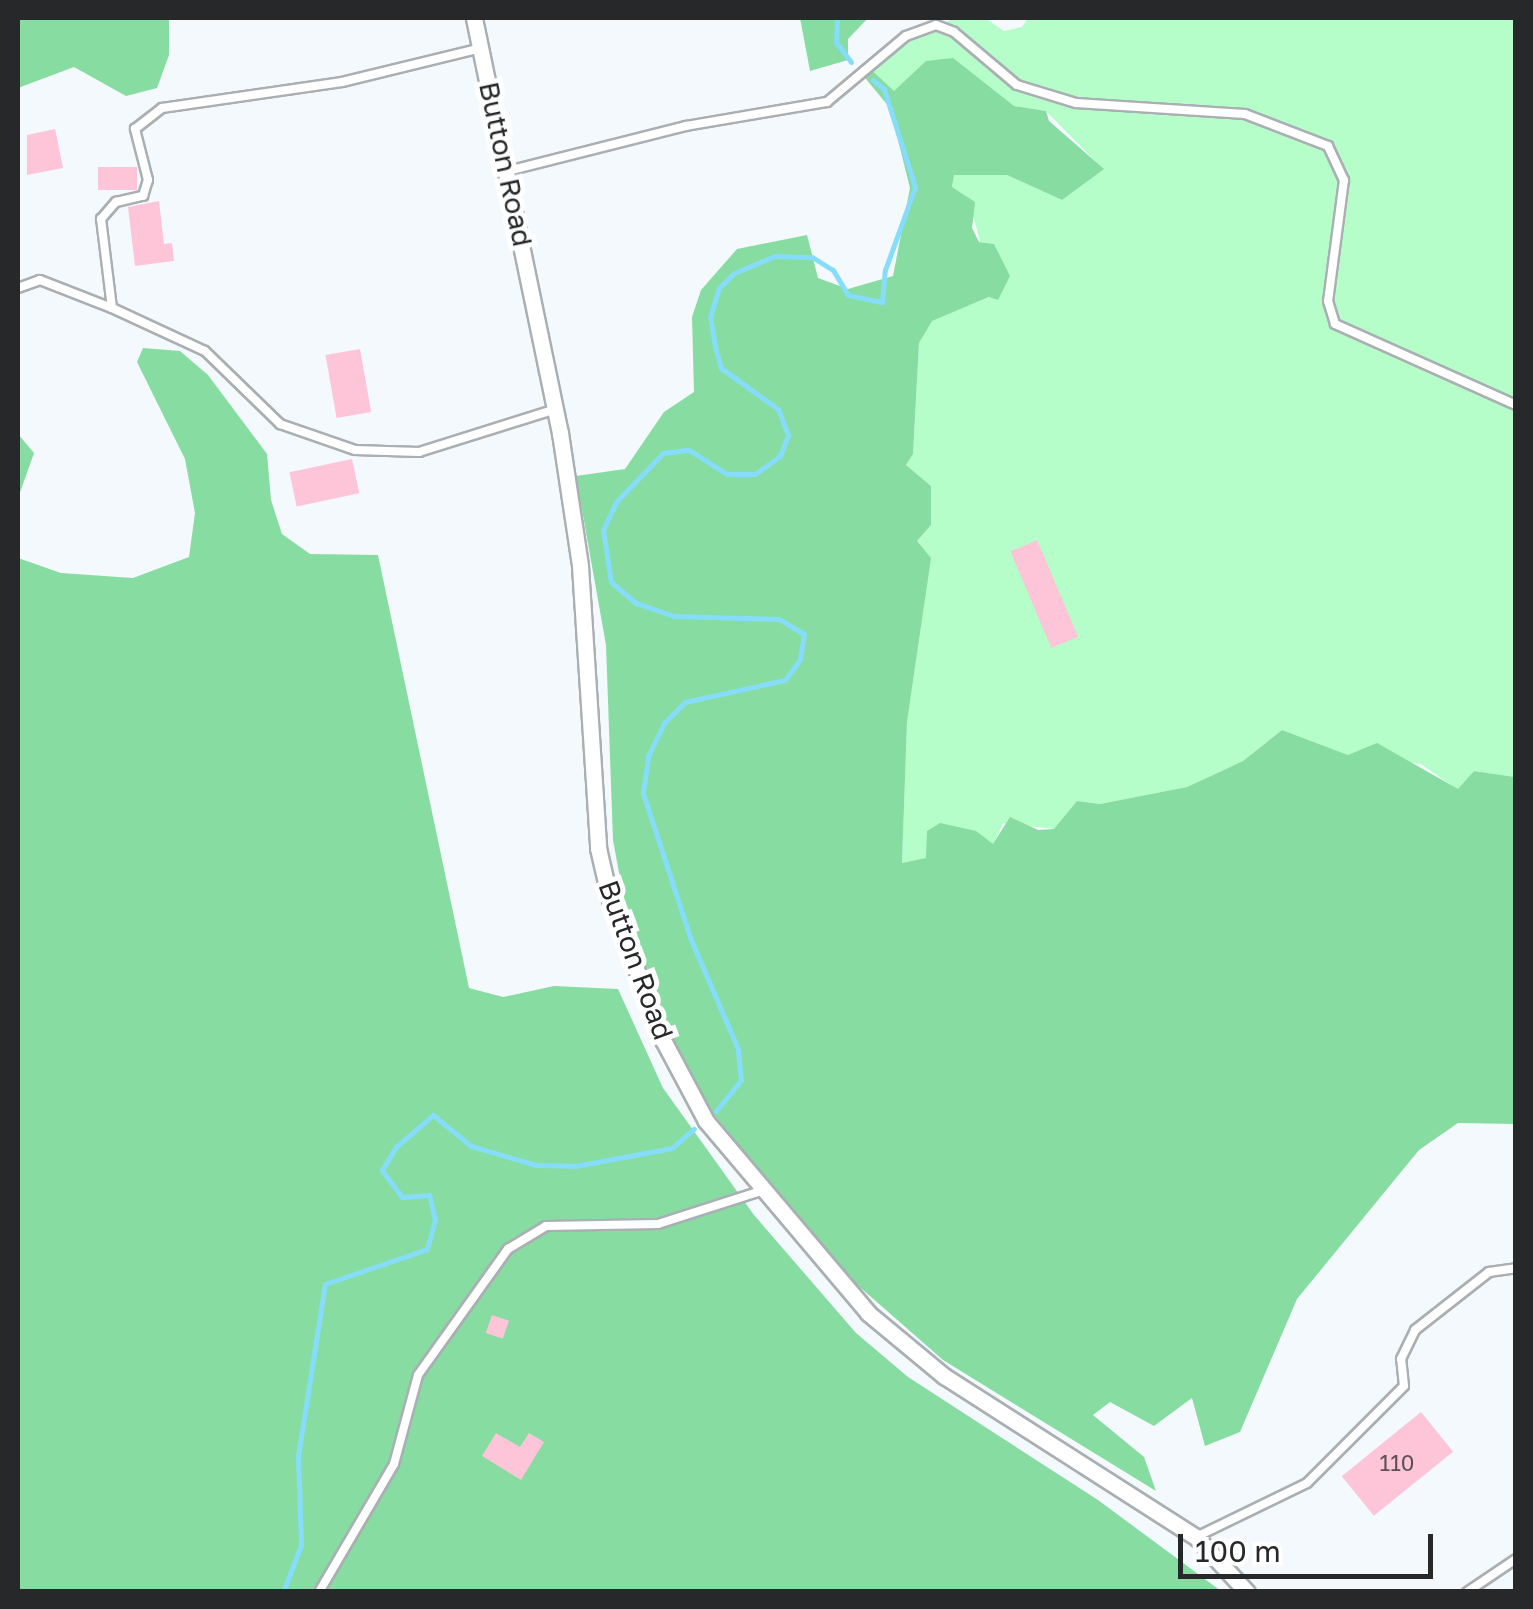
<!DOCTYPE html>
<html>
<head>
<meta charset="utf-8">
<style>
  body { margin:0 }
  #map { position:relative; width:1533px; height:1609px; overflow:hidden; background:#f3f9fd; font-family:"Golos Text",sans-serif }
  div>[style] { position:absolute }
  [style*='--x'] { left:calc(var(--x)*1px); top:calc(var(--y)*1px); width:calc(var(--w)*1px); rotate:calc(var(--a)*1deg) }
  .green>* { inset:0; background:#b5fdc9 }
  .forest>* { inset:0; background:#87dca1 }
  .stream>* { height:5px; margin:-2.5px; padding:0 2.5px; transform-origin:2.5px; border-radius:2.5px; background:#85ddfb }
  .building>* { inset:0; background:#fec4d7; transform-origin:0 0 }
  .roads { filter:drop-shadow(2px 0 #a9afb3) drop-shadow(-2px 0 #a9afb3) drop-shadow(0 2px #a9afb3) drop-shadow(0 -2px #a9afb3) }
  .lane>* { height:8px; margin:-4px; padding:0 4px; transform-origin:4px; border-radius:4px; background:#fff }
  .street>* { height:15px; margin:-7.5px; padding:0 7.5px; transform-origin:7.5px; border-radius:7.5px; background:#fff }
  span { translate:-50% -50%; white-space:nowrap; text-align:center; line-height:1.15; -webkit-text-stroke:10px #fff; paint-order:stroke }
  .number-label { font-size:22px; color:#5c4f55 }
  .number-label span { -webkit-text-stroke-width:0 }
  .street-label { font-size:28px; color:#26282a }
  .frame { position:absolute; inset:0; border:20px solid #26282a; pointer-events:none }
  .scale { position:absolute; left:1178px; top:1534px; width:255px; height:45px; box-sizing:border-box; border:5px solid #26282a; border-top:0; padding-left:12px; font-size:30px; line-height:35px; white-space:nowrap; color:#26282a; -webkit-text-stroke:8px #fff; paint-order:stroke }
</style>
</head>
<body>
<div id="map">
  <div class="green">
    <div style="clip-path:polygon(954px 18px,985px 18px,1004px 31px,1022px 27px,1028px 18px,1515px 18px,1515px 777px,1474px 771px,1458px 790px,1421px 764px,1348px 755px,1282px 730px,1243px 761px,1187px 787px,1100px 804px,1077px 801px,1055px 829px,1003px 823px,993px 845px,928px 831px,927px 858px,902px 863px,907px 722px,924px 605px,917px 541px,931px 525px,931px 486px,906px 465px,913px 454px,919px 343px,931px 321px,990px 297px,998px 300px,994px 244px,980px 242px,974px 218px,952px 187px,954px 175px,1007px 175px,1062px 200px,1103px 169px,1046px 111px,1014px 106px,973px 80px,893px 92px,866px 65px)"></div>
  </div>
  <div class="forest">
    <div style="clip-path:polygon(18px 18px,169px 18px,169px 55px,157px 88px,126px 96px,74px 67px,18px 88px)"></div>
    <div style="clip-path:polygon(800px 18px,868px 18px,848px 39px,848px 60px,810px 71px)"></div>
    <div style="clip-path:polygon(953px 58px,1014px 106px,1046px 111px,1049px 121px,1104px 169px,1062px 200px,1007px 175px,954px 175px,952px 187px,975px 202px,972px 228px,979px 242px,994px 244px,1010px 276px,998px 300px,989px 297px,932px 321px,919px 343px,913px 454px,906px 465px,931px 486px,931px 525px,917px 541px,931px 558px,907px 722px,902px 863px,926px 858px,927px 831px,940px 823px,976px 831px,993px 844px,1010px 817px,1038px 830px,1054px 829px,1077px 801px,1100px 804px,1187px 787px,1243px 761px,1282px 730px,1348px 755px,1377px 743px,1458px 789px,1474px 771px,1515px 777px,1515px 1124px,1458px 1123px,1419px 1150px,1297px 1299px,1240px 1432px,1205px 1446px,1192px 1398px,1154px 1426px,1110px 1402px,1093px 1415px,1144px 1457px,1156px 1491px,943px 1360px,838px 1268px,713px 1113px,671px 1040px,625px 905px,613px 840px,606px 645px,576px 476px,625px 469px,664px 412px,694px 392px,692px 317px,701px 290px,737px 249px,807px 235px,818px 278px,848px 289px,893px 276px,910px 188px,890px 108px,866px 79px,866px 65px,894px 91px,926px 61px)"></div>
    <div style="clip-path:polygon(143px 348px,180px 351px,208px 375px,267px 454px,271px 500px,282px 534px,310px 554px,378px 555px,469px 988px,503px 997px,554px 986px,618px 989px,663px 1088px,754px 1215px,856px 1333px,908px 1377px,1098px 1500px,1221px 1591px,18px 1591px,18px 558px,61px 573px,133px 578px,189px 557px,195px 513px,185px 459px,137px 362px)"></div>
    <div style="clip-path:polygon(18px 434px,34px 453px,18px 498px)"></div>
  </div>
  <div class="stream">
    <div style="--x:837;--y:18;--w:24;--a:92"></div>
    <div style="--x:836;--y:42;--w:25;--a:53"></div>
    <div style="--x:716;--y:1111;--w:40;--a:-51"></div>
    <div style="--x:741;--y:1080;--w:31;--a:-96"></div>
    <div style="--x:738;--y:1049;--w:119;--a:-113.3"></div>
    <div style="--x:691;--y:940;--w:155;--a:-108.1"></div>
    <div style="--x:643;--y:793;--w:37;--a:-82"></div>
    <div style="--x:648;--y:756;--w:37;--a:-64"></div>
    <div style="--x:664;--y:723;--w:30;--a:-45"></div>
    <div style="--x:685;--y:702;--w:102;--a:-12.4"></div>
    <div style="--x:785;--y:680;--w:26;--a:-54"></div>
    <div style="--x:800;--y:659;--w:25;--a:-81"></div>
    <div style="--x:804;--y:634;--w:29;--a:-149"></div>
    <div style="--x:779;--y:619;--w:105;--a:-178.4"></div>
    <div style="--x:674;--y:616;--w:40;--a:-161.1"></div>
    <div style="--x:636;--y:603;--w:33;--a:-140"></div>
    <div style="--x:611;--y:582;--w:53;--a:-98.7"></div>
    <div style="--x:603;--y:530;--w:31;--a:-65"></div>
    <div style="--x:616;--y:502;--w:68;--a:-46.2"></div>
    <div style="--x:663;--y:453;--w:26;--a:-7"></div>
    <div style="--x:689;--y:450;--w:45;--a:32.3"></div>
    <div style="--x:727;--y:474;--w:28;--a:0"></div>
    <div style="--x:755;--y:474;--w:31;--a:-36"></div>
    <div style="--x:780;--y:456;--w:22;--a:-69"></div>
    <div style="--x:788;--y:435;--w:28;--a:-111"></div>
    <div style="--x:778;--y:409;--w:70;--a:-144.3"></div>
    <div style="--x:721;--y:368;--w:22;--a:-106"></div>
    <div style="--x:715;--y:347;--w:30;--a:-99"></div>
    <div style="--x:710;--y:317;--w:30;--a:-73"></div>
    <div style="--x:719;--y:288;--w:21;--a:-45"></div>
    <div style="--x:734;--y:273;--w:44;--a:-22.5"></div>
    <div style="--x:775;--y:256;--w:37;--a:2"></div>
    <div style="--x:812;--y:257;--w:25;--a:32"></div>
    <div style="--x:833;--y:270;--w:29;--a:59"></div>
    <div style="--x:848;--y:295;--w:35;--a:12"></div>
    <div style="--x:882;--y:302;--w:32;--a:-85"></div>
    <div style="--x:885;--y:270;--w:88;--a:-70.1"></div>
    <div style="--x:915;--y:187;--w:103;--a:-107.6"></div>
    <div style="--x:884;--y:89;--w:14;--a:-141"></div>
    <div style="--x:283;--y:1592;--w:50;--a:-69"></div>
    <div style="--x:301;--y:1545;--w:89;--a:-91.9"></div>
    <div style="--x:298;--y:1456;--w:174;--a:-81.1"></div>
    <div style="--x:325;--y:1284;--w:108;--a:-18.9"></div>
    <div style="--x:427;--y:1249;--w:30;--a:-75"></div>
    <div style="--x:435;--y:1220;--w:26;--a:-103"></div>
    <div style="--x:429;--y:1195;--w:27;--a:176"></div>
    <div style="--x:402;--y:1197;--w:34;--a:-127"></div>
    <div style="--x:382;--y:1170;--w:27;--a:-59"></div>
    <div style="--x:396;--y:1147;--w:49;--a:-40.9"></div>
    <div style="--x:433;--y:1115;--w:49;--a:39.2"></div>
    <div style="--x:471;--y:1146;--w:68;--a:16.3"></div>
    <div style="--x:536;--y:1165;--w:39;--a:1"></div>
    <div style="--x:575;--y:1166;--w:99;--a:-10.5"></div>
    <div style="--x:672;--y:1148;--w:29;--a:-41"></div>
  </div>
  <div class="building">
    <div style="clip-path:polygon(55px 129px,63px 168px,27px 175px,27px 135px)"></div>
    <div style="left:137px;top:167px;width:23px;height:39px;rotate:90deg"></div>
    <div style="clip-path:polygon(159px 201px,164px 244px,172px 243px,174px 261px,135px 266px,128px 207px)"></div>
    <div style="left:360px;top:349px;width:64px;height:35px;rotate:80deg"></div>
    <div style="left:352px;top:459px;width:35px;height:64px;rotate:78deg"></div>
    <div style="left:1037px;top:540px;width:105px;height:29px;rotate:67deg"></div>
    <div style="left:492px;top:1315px;width:18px;height:19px;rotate:19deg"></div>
    <div style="left:1421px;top:1412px;width:51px;height:102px;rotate:51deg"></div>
    <div style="clip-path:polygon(496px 1433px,520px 1447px,529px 1433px,544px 1442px,521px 1480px,482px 1456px)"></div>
  </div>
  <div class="roads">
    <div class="lane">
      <div style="--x:508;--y:171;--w:184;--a:-14.2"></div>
      <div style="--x:686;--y:126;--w:143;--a:-9.7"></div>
      <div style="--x:827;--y:102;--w:103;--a:-39.9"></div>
      <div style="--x:906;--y:36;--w:32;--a:-20"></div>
      <div style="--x:936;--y:25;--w:19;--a:21"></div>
      <div style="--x:954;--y:32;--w:82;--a:40.1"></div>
      <div style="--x:1017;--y:85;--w:62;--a:17"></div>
      <div style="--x:1076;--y:103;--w:169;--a:3.7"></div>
      <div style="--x:1245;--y:114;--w:89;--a:21.1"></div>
      <div style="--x:1328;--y:146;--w:38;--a:65"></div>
      <div style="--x:1344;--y:180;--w:122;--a:97.5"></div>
      <div style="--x:1328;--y:301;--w:24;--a:73"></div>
      <div style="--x:1335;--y:324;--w:198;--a:24.1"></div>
      <div style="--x:18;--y:288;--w:23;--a:-20"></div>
      <div style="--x:40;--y:280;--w:77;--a:21.3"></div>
      <div style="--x:112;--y:308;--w:90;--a:-97"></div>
      <div style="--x:101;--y:219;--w:23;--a:-49"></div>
      <div style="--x:116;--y:202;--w:28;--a:-13"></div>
      <div style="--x:143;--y:196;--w:17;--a:-73"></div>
      <div style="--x:148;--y:180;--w:53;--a:-104.3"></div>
      <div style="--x:135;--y:129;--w:34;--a:-38"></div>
      <div style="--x:162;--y:108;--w:182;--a:-8.2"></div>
      <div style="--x:342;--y:82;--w:143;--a:-13.7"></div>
      <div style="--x:112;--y:308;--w:102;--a:24.8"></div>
      <div style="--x:205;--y:351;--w:105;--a:44.2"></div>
      <div style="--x:280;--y:424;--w:79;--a:19.1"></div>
      <div style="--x:355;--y:450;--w:64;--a:1.8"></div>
      <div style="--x:419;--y:452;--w:144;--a:-17.4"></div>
      <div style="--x:1196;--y:1537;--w:123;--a:-25.9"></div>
      <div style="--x:1307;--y:1483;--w:137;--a:-45"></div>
      <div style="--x:1404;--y:1386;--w:27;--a:-96"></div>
      <div style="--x:1401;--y:1359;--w:32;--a:-64"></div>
      <div style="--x:1415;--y:1330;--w:94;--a:-38.1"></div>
      <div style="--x:1489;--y:1272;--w:27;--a:-8"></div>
      <div style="--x:319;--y:1592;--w:148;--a:-59.6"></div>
      <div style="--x:394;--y:1464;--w:92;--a:-74.9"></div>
      <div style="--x:418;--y:1375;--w:155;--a:-54.5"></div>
      <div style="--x:508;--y:1249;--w:44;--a:-31.2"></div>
      <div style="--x:546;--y:1226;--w:112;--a:-1"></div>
      <div style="--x:658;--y:1224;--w:111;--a:-17.8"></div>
      <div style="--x:1467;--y:1592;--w:59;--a:-34"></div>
    </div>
    <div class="street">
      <div style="--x:474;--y:18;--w:424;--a:78.3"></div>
      <div style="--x:560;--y:433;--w:134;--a:81.4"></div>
      <div style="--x:580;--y:566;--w:283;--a:86.3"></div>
      <div style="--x:598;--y:848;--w:53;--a:77"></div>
      <div style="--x:610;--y:900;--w:150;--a:69.3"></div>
      <div style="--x:663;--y:1040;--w:92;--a:62"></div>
      <div style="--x:706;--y:1121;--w:251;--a:49.8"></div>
      <div style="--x:868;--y:1313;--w:99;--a:39.7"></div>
      <div style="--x:944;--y:1376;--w:299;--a:32.6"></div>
      <div style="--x:1196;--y:1537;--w:75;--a:47.2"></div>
    </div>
  </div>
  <div class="number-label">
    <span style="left:1397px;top:1463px">110</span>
  </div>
  <div class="street-label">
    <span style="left:506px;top:164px;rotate:78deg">Button Road</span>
    <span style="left:636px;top:960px;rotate:70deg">Button Road</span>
  </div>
  <div class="frame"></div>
  <div class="scale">100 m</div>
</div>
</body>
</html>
